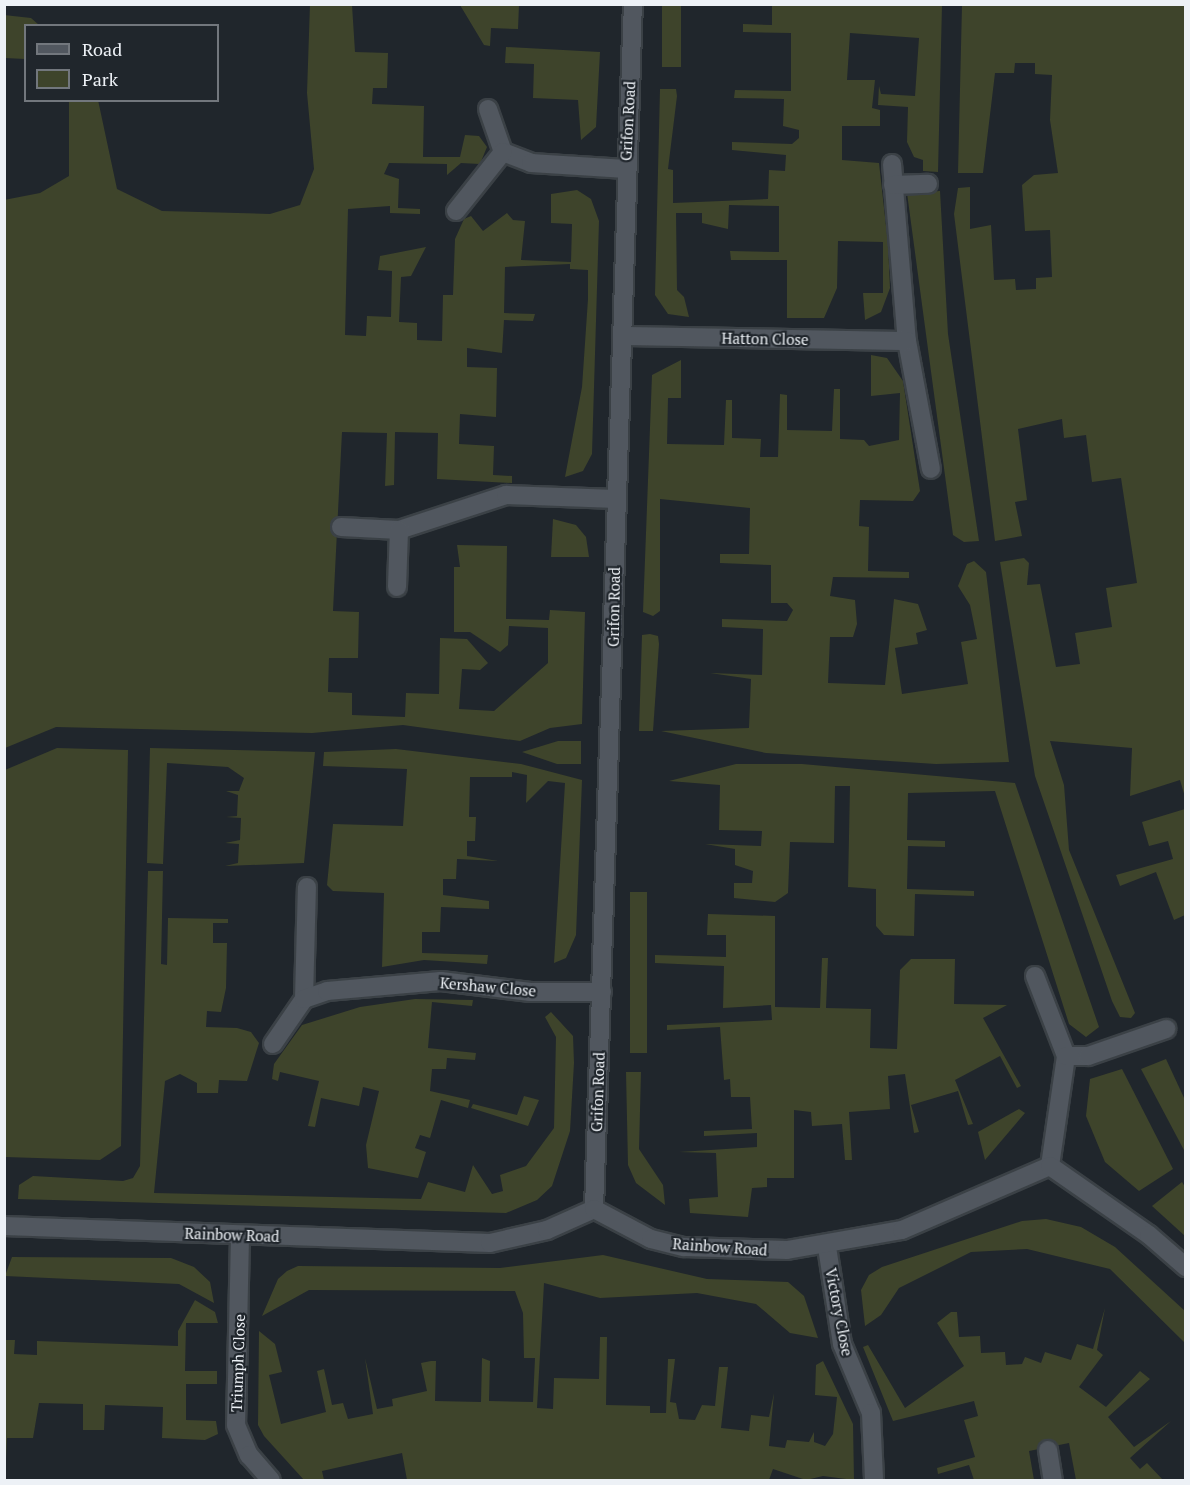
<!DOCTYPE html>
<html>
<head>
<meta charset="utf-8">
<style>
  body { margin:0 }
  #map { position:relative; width:1190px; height:1485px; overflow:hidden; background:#20262c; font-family:"PT Serif",serif }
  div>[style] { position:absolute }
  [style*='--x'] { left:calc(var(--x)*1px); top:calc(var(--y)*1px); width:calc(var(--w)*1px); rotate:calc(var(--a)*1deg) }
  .green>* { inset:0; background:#3e442b; transform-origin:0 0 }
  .roads { filter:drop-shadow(2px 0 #3b4146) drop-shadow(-2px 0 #3b4146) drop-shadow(0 2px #3b4146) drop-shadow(0 -2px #3b4146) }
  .street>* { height:18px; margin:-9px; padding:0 9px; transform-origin:9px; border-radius:9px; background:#51575f }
  .secondary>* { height:18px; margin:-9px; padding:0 9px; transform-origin:9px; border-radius:9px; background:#51575f }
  span { translate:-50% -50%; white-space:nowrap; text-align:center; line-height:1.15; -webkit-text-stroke:4.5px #20262c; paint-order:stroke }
  .street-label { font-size:15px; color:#edf1f6 }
  .frame { position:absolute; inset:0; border:6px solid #edf1f6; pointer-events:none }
  .legend { position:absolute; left:24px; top:24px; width:195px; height:78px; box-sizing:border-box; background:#20262c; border:2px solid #72777d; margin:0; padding:8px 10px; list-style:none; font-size:18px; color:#edf1f6 }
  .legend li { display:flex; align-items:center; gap:12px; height:30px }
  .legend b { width:30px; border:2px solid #72777d }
</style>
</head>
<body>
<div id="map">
  <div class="green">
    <div style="clip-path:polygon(310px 4px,352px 5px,355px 52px,388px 53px,387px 88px,373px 88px,372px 104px,424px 106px,423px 157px,460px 157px,465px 135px,479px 136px,487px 147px,480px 164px,461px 163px,447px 175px,447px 164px,389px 163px,384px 174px,399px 179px,398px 208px,420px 209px,420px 214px,390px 213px,390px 206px,348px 209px,345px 335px,366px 336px,367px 316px,391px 317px,392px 271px,378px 270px,380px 256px,426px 247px,411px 276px,401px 277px,399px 322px,417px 323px,417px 340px,442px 341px,443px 295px,453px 295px,455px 239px,464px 219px,471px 216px,483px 231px,507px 213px,513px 220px,525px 221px,521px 260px,571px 262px,572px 224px,551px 223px,551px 194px,577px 190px,591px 199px,599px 221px,592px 454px,583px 471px,565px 477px,582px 387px,588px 299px,588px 270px,570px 269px,570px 264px,505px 267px,504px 313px,535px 314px,533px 321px,504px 320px,502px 353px,467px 348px,467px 367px,497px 368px,496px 417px,460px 414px,459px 444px,494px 446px,493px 475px,512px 476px,512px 483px,437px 479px,438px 433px,395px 432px,394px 485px,385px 486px,387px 433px,342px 432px,333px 611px,359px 612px,358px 658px,329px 658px,328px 692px,352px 693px,352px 715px,405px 717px,406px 693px,439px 694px,440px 638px,467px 639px,488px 663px,480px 670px,462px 669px,459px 709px,494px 711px,548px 663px,548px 628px,509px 626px,508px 645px,500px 652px,470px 632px,454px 632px,454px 567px,460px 567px,457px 545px,507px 546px,506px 619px,549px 620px,550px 610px,585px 612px,582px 724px,550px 728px,520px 741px,403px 725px,312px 733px,56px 727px,5px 748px,4px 200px,40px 193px,69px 176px,69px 101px,98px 100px,117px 189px,162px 211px,270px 214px,300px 205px,314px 169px,307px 93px)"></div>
    <div style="clip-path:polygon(460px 5px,519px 5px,518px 29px,491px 28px,490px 46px,484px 45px)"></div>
    <div style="left:662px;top:5px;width:19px;height:62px"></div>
    <div style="clip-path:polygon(772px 5px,942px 5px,938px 172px,923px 171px,923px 160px,914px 157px,907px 142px,908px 107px,878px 105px,879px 86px,881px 94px,915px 96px,919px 38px,850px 33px,847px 80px,875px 80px,872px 108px,880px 110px,880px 126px,842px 126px,842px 160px,879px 163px,888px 244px,890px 288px,881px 312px,865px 320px,863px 293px,883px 293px,883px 242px,838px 241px,837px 288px,824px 318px,787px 318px,787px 260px,731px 260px,730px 251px,779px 252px,779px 206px,729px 205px,728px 229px,702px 223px,702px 213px,676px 213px,677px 290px,684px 297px,689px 317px,668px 314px,655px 295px,660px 89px,676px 89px,677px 96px,668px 169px,673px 170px,673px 203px,768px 199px,769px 170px,785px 171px,786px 155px,732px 150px,732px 142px,792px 144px,799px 138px,799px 130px,783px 126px,784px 99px,734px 98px,735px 90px,791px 91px,791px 33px,743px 32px,743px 24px,772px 25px)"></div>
    <div style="clip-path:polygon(962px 5px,1185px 5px,1185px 797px,1180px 780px,1130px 796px,1132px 748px,1050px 741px,1064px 785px,1069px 850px,1135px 1013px,1131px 1018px,1120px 1017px,1112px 1001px,1035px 776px,1000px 562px,1024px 558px,1029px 563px,1027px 585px,1040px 584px,1056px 667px,1080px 664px,1075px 633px,1112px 627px,1106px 588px,1137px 583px,1121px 478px,1092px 482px,1086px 435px,1064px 438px,1062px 419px,1018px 429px,1027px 500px,1015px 502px,1022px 536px,995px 541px,954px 214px,958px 188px,970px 187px,970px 229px,991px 225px,994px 280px,1015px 279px,1016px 290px,1036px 289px,1036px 278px,1052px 277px,1050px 230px,1025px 231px,1022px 185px,1034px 175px,1058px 173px,1050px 120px,1052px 75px,1035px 74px,1035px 63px,1015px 63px,1014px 73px,995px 73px,983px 173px,958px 173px)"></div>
    <div style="clip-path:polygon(4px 15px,31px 18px,39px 25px,26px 26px,25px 59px,5px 58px)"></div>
    <div style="clip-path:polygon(506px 47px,600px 52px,596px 127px,581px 140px,578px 100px,533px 98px,534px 64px,505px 63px)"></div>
    <div style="clip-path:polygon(940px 191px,948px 334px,979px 541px,964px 542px,953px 535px,907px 193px)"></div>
    <div style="clip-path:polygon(871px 355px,887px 358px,903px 381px,920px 491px,913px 501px,860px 500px,859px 526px,869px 527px,868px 571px,909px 572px,909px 578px,833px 577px,830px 596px,855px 600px,857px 624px,853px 637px,830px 637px,828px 683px,885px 685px,894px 599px,918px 604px,927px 630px,916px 633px,918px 644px,895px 648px,902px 694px,968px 684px,961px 642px,977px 639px,970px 605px,958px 586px,967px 564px,974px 561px,986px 572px,1009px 762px,936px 764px,766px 753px,661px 731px,749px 728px,751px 679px,710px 673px,762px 675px,763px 629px,722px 627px,722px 619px,787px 621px,793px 610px,787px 603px,771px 603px,771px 565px,720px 563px,720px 554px,749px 554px,750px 508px,660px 499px,660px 611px,653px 616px,643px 612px,652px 375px,681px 360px,681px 398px,668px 398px,667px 444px,724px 445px,726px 400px,732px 400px,732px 438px,761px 439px,760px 457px,778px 457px,780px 394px,787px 395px,787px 430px,832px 431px,834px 389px,840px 389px,840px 439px,864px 440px,869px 446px,899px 440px,900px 393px,871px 396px)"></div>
    <div style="clip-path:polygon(553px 519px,576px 525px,586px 537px,589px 557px,551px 557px)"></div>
    <div style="clip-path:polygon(650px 634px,658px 636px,659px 644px,653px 731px,639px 731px,642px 635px)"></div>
    <div style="clip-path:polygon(558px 741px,581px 741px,581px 764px,557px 764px,522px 752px)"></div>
    <div style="clip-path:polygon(57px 748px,128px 750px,121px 1146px,100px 1160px,5px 1157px,5px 770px)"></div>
    <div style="clip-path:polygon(150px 748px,315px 752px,304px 863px,225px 866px,238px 863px,239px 844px,225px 843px,240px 840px,241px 818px,226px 817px,237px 816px,238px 795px,226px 791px,239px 791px,244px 778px,228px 767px,167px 763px,163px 864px,147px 863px)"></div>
    <div style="clip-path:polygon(396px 749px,521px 764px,582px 780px,576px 935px,566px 958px,554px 963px,565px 783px,548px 781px,526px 803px,527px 775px,512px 772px,512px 777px,470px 777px,469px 817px,476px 817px,475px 841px,467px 841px,467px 856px,498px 861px,457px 859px,456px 879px,443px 879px,443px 895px,489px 901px,489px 909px,441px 907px,440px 932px,422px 932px,422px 953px,488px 955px,487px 964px,424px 960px,382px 967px,384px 893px,333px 891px,327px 885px,333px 824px,403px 826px,407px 769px,323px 766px,324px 752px)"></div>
    <div style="clip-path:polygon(736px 764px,802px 764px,1015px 783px,1099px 1027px,1086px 1037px,1069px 1024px,995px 791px,908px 793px,907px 840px,945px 841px,945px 847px,908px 846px,907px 889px,974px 891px,974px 896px,915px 894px,914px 936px,884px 935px,876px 926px,876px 889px,848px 887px,850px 786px,835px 786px,834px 843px,790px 842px,788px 893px,775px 902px,734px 898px,734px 883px,752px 883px,753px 871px,735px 865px,735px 849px,705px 844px,761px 846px,762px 831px,719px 830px,720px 785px,669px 781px)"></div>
    <div style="clip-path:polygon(1185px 809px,1185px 915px,1174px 920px,1156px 872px,1120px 886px,1116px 875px,1173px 859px,1168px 841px,1149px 846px,1142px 822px)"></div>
    <div style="clip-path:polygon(148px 871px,163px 871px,161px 964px,167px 965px,168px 918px,228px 919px,228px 923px,213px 923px,213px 943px,227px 943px,226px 988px,221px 1012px,207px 1011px,206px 1027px,237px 1028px,251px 1032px,259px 1043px,247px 1081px,219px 1080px,218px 1093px,197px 1093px,197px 1083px,180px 1074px,165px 1081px,154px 1193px,421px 1199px,428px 1182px,465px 1192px,473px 1165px,492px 1194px,503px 1191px,500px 1175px,526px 1166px,554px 1128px,556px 1037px,545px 1017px,551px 1012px,573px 1036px,574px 1063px,570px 1131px,552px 1186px,537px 1200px,506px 1213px,18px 1199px,19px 1185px,33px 1176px,123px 1181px,133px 1178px,140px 1166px)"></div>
    <div style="left:630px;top:892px;width:17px;height:161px"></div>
    <div style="clip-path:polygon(708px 914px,775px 916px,775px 1007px,820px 1008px,822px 958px,828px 958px,826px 1008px,871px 1009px,870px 1048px,897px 1049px,900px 970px,911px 959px,955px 959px,954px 1004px,1007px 1005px,983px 1018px,1021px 1086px,1017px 1088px,1000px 1056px,955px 1080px,973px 1124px,968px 1125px,958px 1091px,911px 1105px,919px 1132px,914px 1133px,905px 1074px,888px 1076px,890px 1109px,849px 1112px,852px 1160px,845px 1160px,842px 1124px,812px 1126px,811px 1112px,794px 1110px,794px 1178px,767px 1178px,767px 1187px,752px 1188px,748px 1217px,690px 1213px,689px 1199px,718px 1197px,716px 1153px,679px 1152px,757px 1147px,757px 1133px,704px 1136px,704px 1131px,752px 1129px,750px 1097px,731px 1097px,730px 1079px,724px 1080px,720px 1027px,667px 1030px,667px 1025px,772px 1020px,771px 1005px,723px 1008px,724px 966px,655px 963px,655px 955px,726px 957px,726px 935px,707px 935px)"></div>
    <div style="clip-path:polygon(415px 999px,473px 1000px,472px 1006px,432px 1002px,428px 1048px,476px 1053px,475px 1060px,447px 1058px,446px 1069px,432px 1069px,430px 1091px,470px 1100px,468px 1108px,441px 1100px,430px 1138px,420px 1135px,415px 1148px,426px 1152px,418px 1178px,368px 1168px,366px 1145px,379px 1091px,363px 1087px,359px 1106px,321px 1098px,315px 1127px,308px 1126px,319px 1081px,280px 1072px,278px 1081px,272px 1079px,274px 1064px,302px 1025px,360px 1007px)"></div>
    <div style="clip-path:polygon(1166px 1059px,1185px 1100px,1185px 1152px,1141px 1069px)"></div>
    <div style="clip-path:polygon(1122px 1069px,1173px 1169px,1139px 1191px,1105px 1162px,1086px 1116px,1090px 1079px)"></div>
    <div style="clip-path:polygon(626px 1072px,641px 1072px,639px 1149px,663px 1185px,665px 1205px,636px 1183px,628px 1165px)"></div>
    <div style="clip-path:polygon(524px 1096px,539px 1100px,528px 1126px,471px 1108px,473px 1104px,517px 1115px)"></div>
    <div style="clip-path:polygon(1019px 1109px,1025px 1113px,985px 1160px,978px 1132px)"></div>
    <div style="clip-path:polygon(1182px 1182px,1185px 1187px,1185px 1236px,1152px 1206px)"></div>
    <div style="clip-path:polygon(1046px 1219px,1081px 1227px,1115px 1247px,1185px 1311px,1185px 1343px,1110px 1269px,1027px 1249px,971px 1252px,899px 1288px,881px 1315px,865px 1326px,861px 1290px,869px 1275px,882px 1267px,1022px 1221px)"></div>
    <div style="clip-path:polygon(603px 1255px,707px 1279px,788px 1282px,804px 1296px,818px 1338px,790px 1333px,756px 1304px,697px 1293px,600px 1298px,544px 1283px,537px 1408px,553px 1409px,554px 1378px,599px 1379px,600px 1337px,607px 1337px,606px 1405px,650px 1406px,650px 1413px,666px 1413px,668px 1359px,675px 1359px,670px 1402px,676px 1403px,679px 1419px,695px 1420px,702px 1405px,715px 1406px,719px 1367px,728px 1367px,721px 1428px,749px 1431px,751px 1415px,769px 1417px,774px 1393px,769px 1446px,785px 1448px,787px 1440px,809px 1442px,814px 1432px,814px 1442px,825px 1446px,833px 1434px,837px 1397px,815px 1395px,816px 1365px,823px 1361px,853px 1424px,854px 1480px,823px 1476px,806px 1480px,773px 1469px,769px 1480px,407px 1480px,402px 1453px,322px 1471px,324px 1480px,304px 1480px,264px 1436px,258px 1425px,259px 1331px,275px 1344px,282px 1372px,269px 1375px,281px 1424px,326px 1412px,317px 1371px,324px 1369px,332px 1405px,343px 1403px,348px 1419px,373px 1414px,365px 1358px,377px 1409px,393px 1406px,392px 1399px,427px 1391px,421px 1363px,431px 1361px,436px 1361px,435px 1401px,481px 1402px,482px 1358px,490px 1361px,489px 1401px,533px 1402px,535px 1358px,524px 1358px,523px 1313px,515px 1291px,309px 1290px,262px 1316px,278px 1279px,287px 1271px,298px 1266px,500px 1268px)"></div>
    <div style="clip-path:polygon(12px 1257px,171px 1258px,194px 1267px,210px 1282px,214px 1303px,179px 1284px,5px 1276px)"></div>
    <div style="clip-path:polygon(195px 1300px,215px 1312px,218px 1323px,186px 1323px,185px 1371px,217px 1371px,217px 1384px,186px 1384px,186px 1420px,216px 1421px,218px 1434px,205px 1440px,162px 1438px,163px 1407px,105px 1405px,104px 1430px,83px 1430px,83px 1404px,39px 1403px,33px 1438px,7px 1438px,5px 1480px,5px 1340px,15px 1340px,14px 1354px,37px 1355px,37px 1341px,178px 1346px,178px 1331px)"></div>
    <div style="clip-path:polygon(1105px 1308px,1097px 1350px,1103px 1355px,1079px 1387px,1106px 1407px,1140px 1371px,1150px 1379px,1108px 1417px,1134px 1447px,1171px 1421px,1130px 1458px,1140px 1469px,1147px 1463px,1163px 1480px,1076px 1480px,1069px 1443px,1029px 1451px,1034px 1480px,974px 1480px,969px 1465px,938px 1474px,937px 1468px,975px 1457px,964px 1420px,978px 1416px,974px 1401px,893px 1421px,863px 1347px,868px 1345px,905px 1408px,964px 1366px,937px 1323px,951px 1312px,957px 1312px,959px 1337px,980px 1336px,981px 1353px,1005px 1352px,1006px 1365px,1022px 1364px,1025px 1357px,1041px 1363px,1045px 1352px,1071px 1360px,1077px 1344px,1093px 1349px)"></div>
  </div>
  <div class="roads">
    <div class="street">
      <div style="--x:488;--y:109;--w:46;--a:70.8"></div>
      <div style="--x:503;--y:152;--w:30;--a:21"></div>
      <div style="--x:531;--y:163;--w:95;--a:3.6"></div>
      <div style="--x:892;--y:164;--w:178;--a:85.2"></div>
      <div style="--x:907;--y:341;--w:130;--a:79.4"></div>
      <div style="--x:893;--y:185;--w:35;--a:-2"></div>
      <div style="--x:456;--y:211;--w:75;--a:-51.5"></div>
      <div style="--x:622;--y:336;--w:285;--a:1"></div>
      <div style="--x:341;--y:527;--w:58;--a:3"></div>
      <div style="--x:399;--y:530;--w:113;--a:-18.1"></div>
      <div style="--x:506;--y:495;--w:110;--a:2.1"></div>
      <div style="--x:397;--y:587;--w:57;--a:-88"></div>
      <div style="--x:1035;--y:976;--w:86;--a:68.8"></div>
      <div style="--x:304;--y:999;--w:112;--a:-88.5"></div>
      <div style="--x:273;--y:1044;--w:55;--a:-55.4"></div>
      <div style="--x:304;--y:999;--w:24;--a:-19"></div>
      <div style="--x:327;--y:991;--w:114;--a:-5"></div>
      <div style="--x:441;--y:981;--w:90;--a:7"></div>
      <div style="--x:530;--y:992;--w:72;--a:0"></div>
      <div style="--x:1050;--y:1166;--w:111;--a:-81.7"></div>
      <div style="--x:1066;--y:1056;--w:22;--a:0"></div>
      <div style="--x:1088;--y:1056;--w:83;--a:-19.1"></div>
      <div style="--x:240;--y:1236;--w:189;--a:91.2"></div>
      <div style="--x:236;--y:1425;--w:33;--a:67"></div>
      <div style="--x:249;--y:1455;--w:33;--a:49"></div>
      <div style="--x:827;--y:1247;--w:98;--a:81.2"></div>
      <div style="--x:842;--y:1344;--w:75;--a:67.2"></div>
      <div style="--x:871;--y:1413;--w:67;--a:87.4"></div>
      <div style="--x:1048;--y:1450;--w:30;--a:81"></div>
    </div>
    <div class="secondary">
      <div style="--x:594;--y:1209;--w:1206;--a:-88.15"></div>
      <div style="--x:4;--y:1226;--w:486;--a:2"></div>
      <div style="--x:490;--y:1243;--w:58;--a:-12.8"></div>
      <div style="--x:547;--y:1230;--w:51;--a:-24.1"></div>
      <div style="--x:594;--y:1209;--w:64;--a:27.8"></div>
      <div style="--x:651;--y:1239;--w:34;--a:14"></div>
      <div style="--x:684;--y:1247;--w:103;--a:1.7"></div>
      <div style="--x:787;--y:1250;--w:117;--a:-9.9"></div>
      <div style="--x:902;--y:1230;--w:161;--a:-23.4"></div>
      <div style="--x:1050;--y:1166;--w:121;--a:34.9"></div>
      <div style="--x:1149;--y:1235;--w:49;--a:40.9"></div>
    </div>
  </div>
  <div class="street-label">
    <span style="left:628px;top:121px;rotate:-87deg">Grifon Road</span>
    <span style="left:765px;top:339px;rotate:1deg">Hatton Close</span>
    <span style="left:614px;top:607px;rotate:-89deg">Grifon Road</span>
    <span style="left:488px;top:987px;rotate:5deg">Kershaw Close</span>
    <span style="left:598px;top:1092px;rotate:-88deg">Grifon Road</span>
    <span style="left:232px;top:1235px;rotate:2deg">Rainbow Road</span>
    <span style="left:720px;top:1247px;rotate:4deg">Rainbow Road</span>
    <span style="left:839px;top:1312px;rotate:79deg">Victory Close</span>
    <span style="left:238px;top:1363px;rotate:-88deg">Triumph Close</span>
  </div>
  <div class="frame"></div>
  <ul class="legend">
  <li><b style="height:8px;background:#51575f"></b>Road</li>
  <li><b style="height:16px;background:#3e442b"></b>Park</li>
  </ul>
</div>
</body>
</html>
